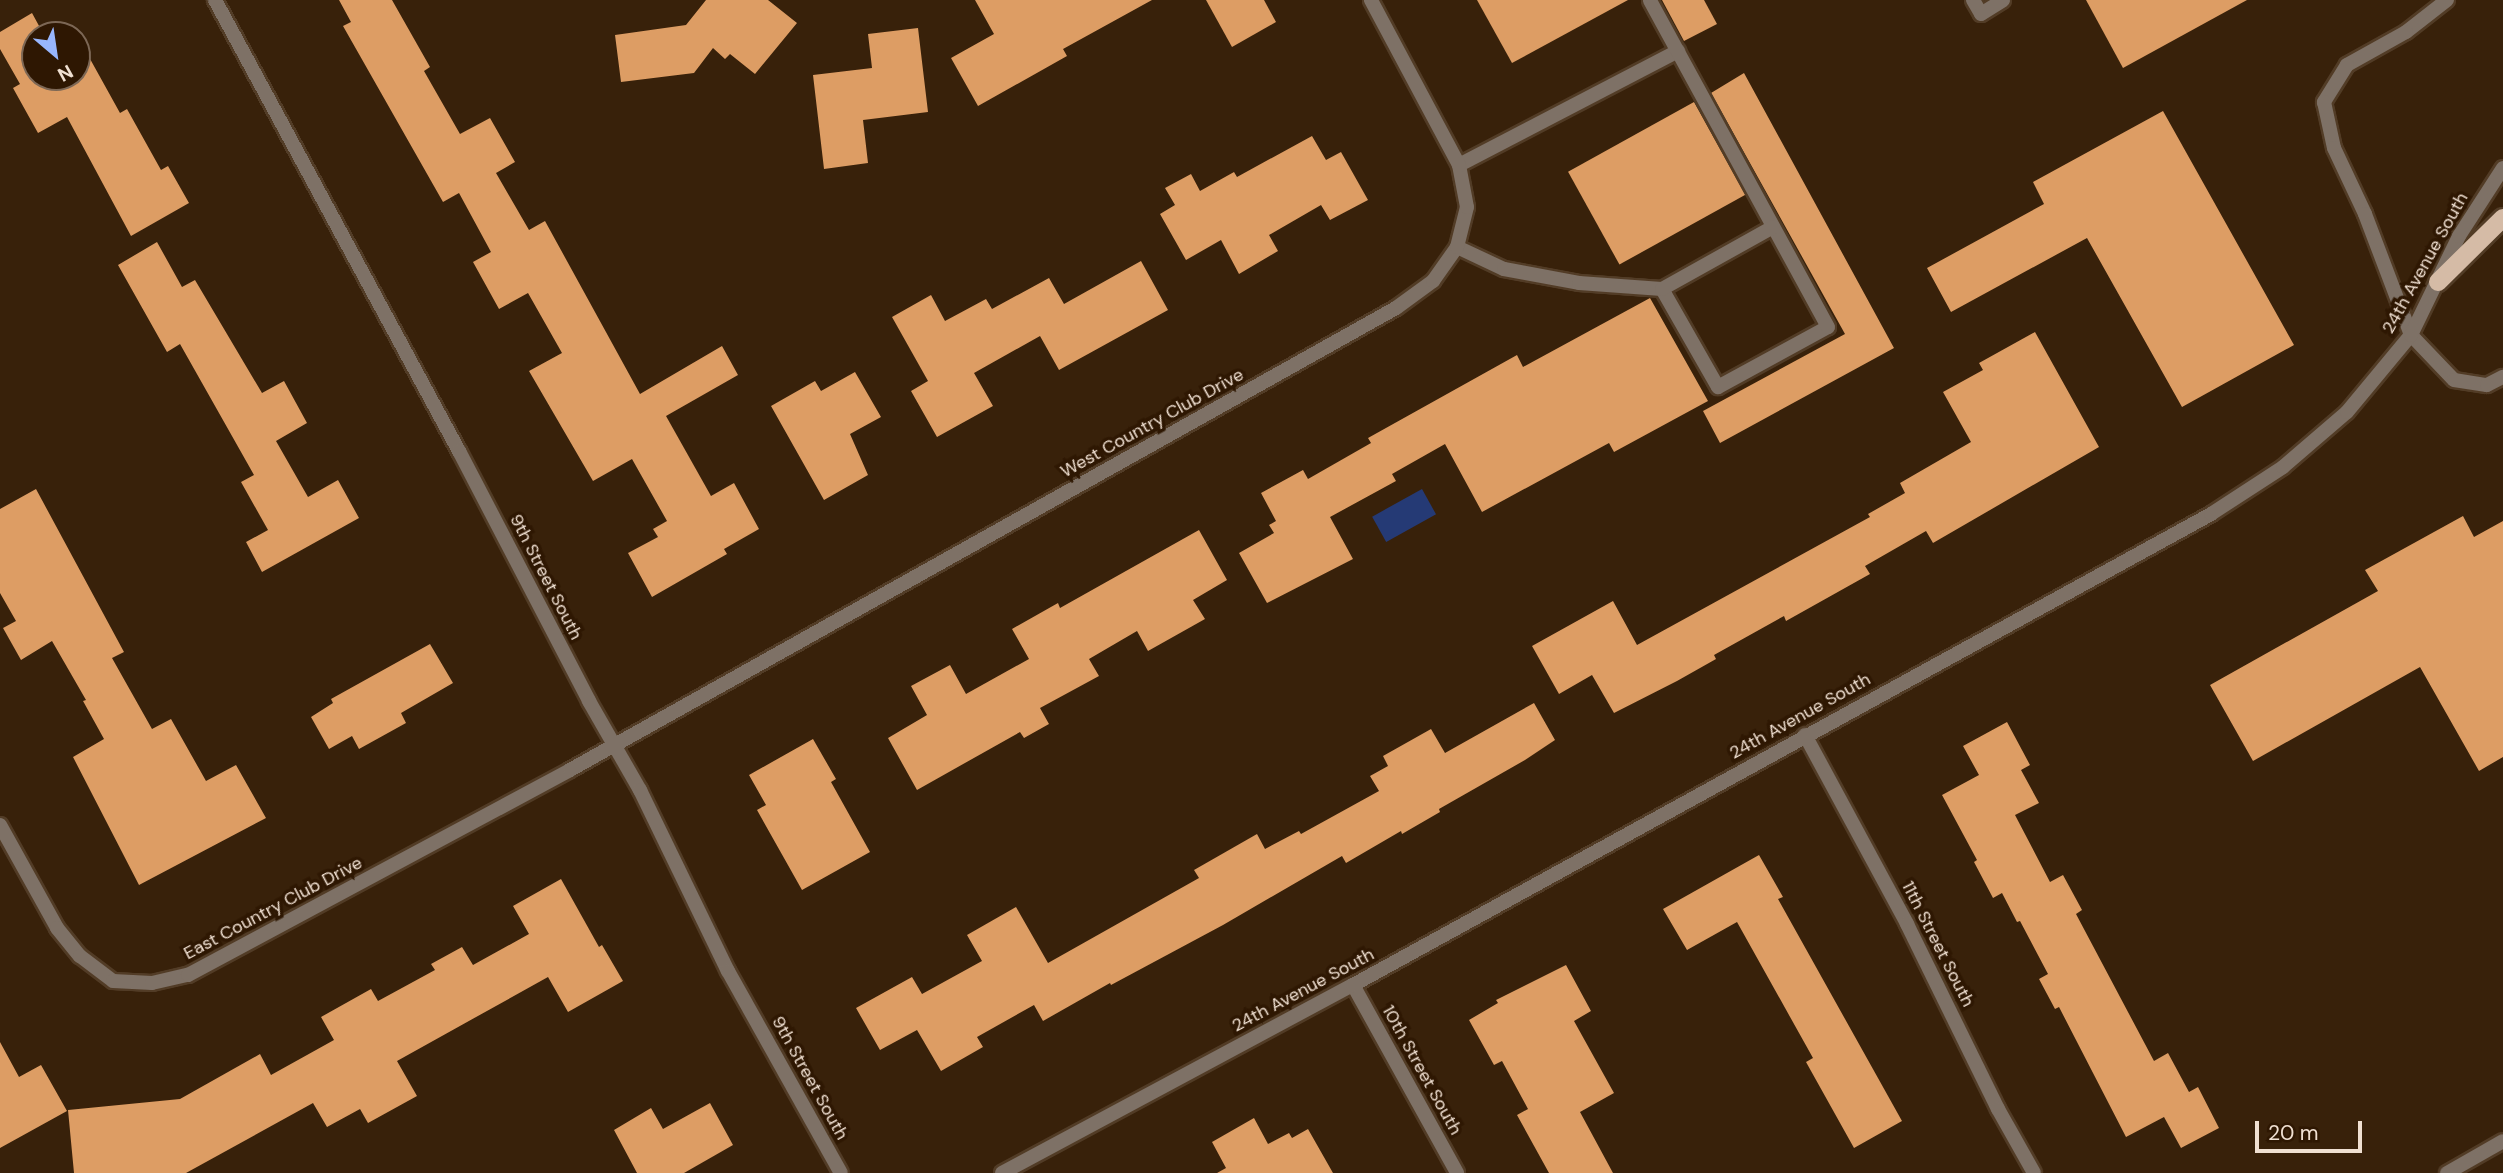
<!DOCTYPE html>
<html>
<head>
<meta charset="utf-8">
<style>
  body { margin:0 }
  #map { position:relative; width:2503px; height:1173px; overflow:hidden; background:#38210a; font-family:"DM Sans",sans-serif }
  div>[style] { position:absolute }
  [style*='--x'] { left:calc(var(--x)*1px); top:calc(var(--y)*1px); width:calc(var(--w)*1px); rotate:calc(var(--a)*1deg) }
  .water>* { inset:0; background:#253a75; transform-origin:0 0 }
  .building>* { inset:0; background:#dd9d64; transform-origin:0 0 }
  .roads { filter:drop-shadow(2px 0 #523c26) drop-shadow(-2px 0 #523c26) drop-shadow(0 2px #523c26) drop-shadow(0 -2px #523c26) }
  .service>* { height:14px; margin:-7px; padding:0 7px; transform-origin:7px; border-radius:7px; background:#7e7166 }
  .minor>* { height:14px; margin:-7px; padding:0 7px; transform-origin:7px; border-radius:7px; background:#7e7166 }
  .tertiary>* { height:14px; margin:-7px; padding:0 7px; transform-origin:7px; border-radius:7px; background:#7e7166 }
  .primary>* { height:18px; margin:-9px; padding:0 9px; transform-origin:9px; border-radius:9px; background:#d5bba6 }
  span { translate:-50% -50%; white-space:nowrap; text-align:center; line-height:1.15; -webkit-text-stroke:7px #2e1702; paint-order:stroke }
  .street-label { font-size:18px; color:#f0e0d2 }
  .north { position:absolute; left:21px; top:21px; width:70px; height:70px; box-sizing:border-box; background:#2e1702; border:2px solid #7c6755; border-radius:50%; rotate:151deg; font-size:19px; font-weight:700; line-height:28px; text-align:center; color:#f0e0d2 }
  .north::after { content:''; display:block; margin:auto; width:24px; height:32px; background:#98b6fd; clip-path:polygon(50% 0,100% 100%,50% 72%,0 100%) }
  .scale { position:absolute; left:2255px; top:1121px; width:107px; height:32px; box-sizing:border-box; border:4px solid #f0e0d2; border-top:0; padding-left:9px; font-size:21px; line-height:24px; white-space:nowrap; color:#f0e0d2; -webkit-text-stroke:5px #2e1702; paint-order:stroke }
</style>
</head>
<body>
<div id="map">
  <div class="water">
    <div style="left:1422px;top:489px;width:29px;height:57px;rotate:61deg"></div>
  </div>
  <div class="building">
    <div style="clip-path:polygon(339px 0,392px 0,430px 67px,424px 71px,460px 134px,490px 118px,515px 162px,496px 173px,529px 230px,545px 221px,640px 394px,722px 346px,738px 375px,666px 416px,711px 496px,734px 483px,759px 529px,724px 549px,727px 554px,652px 597px,628px 553px,658px 537px,653px 529px,667px 521px,632px 459px,593px 481px,529px 371px,562px 353px,528px 293px,499px 309px,473px 262px,491px 252px,459px 193px,443px 202px,343px 26px,351px 22px)"></div>
    <div style="clip-path:polygon(706px 0,768px 0,797px 23px,755px 74px,730px 54px,725px 59px,713px 48px,694px 73px,621px 82px,615px 35px,686px 25px)"></div>
    <div style="clip-path:polygon(975px 0,1152px 0,1063px 49px,1067px 56px,978px 106px,951px 58px,994px 34px)"></div>
    <div style="clip-path:polygon(1206px 0,1264px 0,1276px 22px,1232px 47px)"></div>
    <div style="clip-path:polygon(1477px 0,1628px 0,1512px 63px)"></div>
    <div style="clip-path:polygon(1662px 0,1704px 0,1717px 24px,1684px 41px)"></div>
    <div style="clip-path:polygon(2086px 0,2247px 0,2123px 68px)"></div>
    <div style="clip-path:polygon(32px 13px,44px 35px,35px 35px,35px 77px,77px 77px,77px 52px,84px 48px,120px 113px,127px 109px,161px 170px,168px 166px,189px 203px,131px 236px,67px 117px,38px 133px,13px 88px,20px 84px,0 49px,0 32px)"></div>
    <div style="clip-path:polygon(918px 28px,928px 112px,863px 120px,868px 163px,824px 169px,813px 75px,872px 68px,868px 34px)"></div>
    <div style="clip-path:polygon(1744px 73px,1894px 348px,1720px 443px,1703px 411px,1845px 334px,1711px 93px)"></div>
    <div style="left:1694px;top:102px;width:106px;height:144px;rotate:61deg"></div>
    <div style="clip-path:polygon(2163px 111px,2294px 345px,2182px 407px,2087px 238px,1951px 312px,1927px 268px,2044px 204px,2033px 182px)"></div>
    <div style="clip-path:polygon(1312px 136px,1326px 160px,1341px 152px,1368px 200px,1330px 220px,1321px 205px,1269px 235px,1278px 251px,1239px 274px,1221px 240px,1186px 260px,1160px 214px,1175px 205px,1165px 188px,1191px 174px,1200px 191px,1234px 172px,1237px 177px)"></div>
    <div style="clip-path:polygon(157px 242px,182px 287px,195px 280px,262px 393px,284px 381px,307px 423px,276px 441px,308px 497px,338px 480px,359px 518px,262px 572px,246px 542px,268px 530px,241px 482px,254px 475px,180px 344px,167px 352px,118px 265px)"></div>
    <div style="clip-path:polygon(1141px 261px,1168px 310px,1059px 370px,1040px 336px,974px 373px,993px 406px,937px 437px,911px 391px,928px 381px,892px 317px,931px 295px,945px 321px,986px 299px,992px 309px,1049px 278px,1064px 304px)"></div>
    <div style="clip-path:polygon(1650px 298px,1708px 401px,1614px 452px,1609px 443px,1482px 512px,1445px 444px,1392px 474px,1396px 481px,1330px 517px,1353px 559px,1267px 603px,1239px 553px,1274px 533px,1269px 525px,1276px 521px,1261px 493px,1303px 470px,1308px 479px,1371px 443px,1368px 438px,1517px 355px,1523px 367px)"></div>
    <div style="clip-path:polygon(2035px 332px,2099px 447px,1933px 543px,1926px 531px,1865px 566px,1870px 574px,1786px 621px,1784px 616px,1714px 655px,1716px 659px,1677px 681px,1614px 713px,1592px 675px,1559px 694px,1532px 646px,1613px 601px,1637px 645px,1870px 517px,1868px 514px,1905px 493px,1900px 483px,1971px 442px,1943px 392px,1983px 370px,1979px 363px)"></div>
    <div style="clip-path:polygon(855px 372px,881px 417px,850px 434px,868px 475px,824px 500px,771px 406px,815px 381px,821px 391px)"></div>
    <div style="clip-path:polygon(36px 489px,124px 652px,112px 658px,152px 729px,171px 719px,206px 781px,236px 765px,266px 818px,139px 885px,73px 757px,104px 739px,83px 701px,86px 700px,52px 641px,21px 660px,3px 628px,16px 621px,0 593px,0 509px)"></div>
    <div style="clip-path:polygon(2463px 516px,2474px 537px,2503px 521px,2503px 757px,2479px 771px,2420px 667px,2253px 761px,2210px 685px,2378px 591px,2365px 570px)"></div>
    <div style="clip-path:polygon(1199px 530px,1227px 580px,1193px 600px,1205px 619px,1148px 651px,1137px 631px,1089px 659px,1099px 676px,1040px 708px,1049px 724px,1024px 738px,1020px 732px,917px 790px,888px 738px,927px 715px,911px 686px,950px 665px,966px 694px,1029px 659px,1012px 629px,1058px 603px,1060px 608px)"></div>
    <div style="clip-path:polygon(430px 644px,453px 683px,401px 713px,406px 723px,359px 749px,352px 736px,329px 749px,311px 717px,333px 703px,331px 699px)"></div>
    <div style="clip-path:polygon(1534px 703px,1555px 740px,1525px 760px,1439px 809px,1440px 812px,1402px 834px,1401px 831px,1346px 863px,1342px 856px,1223px 925px,1111px 985px,1110px 983px,1043px 1021px,1034px 1005px,977px 1037px,983px 1047px,941px 1071px,917px 1030px,880px 1050px,856px 1008px,912px 977px,922px 994px,982px 961px,967px 935px,1016px 907px,1048px 963px,1199px 878px,1194px 870px,1257px 834px,1265px 849px,1299px 831px,1301px 834px,1379px 791px,1370px 776px,1388px 766px,1383px 756px,1431px 729px,1445px 753px)"></div>
    <div style="clip-path:polygon(2007px 722px,2030px 765px,2021px 770px,2039px 803px,2015px 815px,2050px 882px,2063px 875px,2082px 910px,2076px 914px,2154px 1061px,2168px 1053px,2189px 1092px,2198px 1087px,2219px 1128px,2181px 1148px,2164px 1117px,2126px 1137px,2059px 1007px,2055px 1009px,2039px 979px,2048px 974px,2020px 921px,2017px 922px,2002px 893px,1993px 898px,1974px 862px,1977px 860px,1942px 795px,1979px 775px,1963px 746px)"></div>
    <div style="clip-path:polygon(813px 739px,836px 779px,831px 782px,870px 852px,802px 890px,757px 810px,766px 805px,749px 775px)"></div>
    <div style="clip-path:polygon(1759px 855px,1783px 897px,1778px 899px,1902px 1121px,1854px 1148px,1806px 1062px,1813px 1058px,1737px 922px,1687px 950px,1663px 909px)"></div>
    <div style="clip-path:polygon(561px 879px,599px 947px,602px 945px,623px 981px,568px 1012px,548px 977px,397px 1061px,417px 1096px,368px 1123px,360px 1109px,327px 1127px,313px 1103px,186px 1173px,74px 1173px,68px 1110px,180px 1099px,260px 1054px,271px 1075px,334px 1040px,321px 1017px,371px 989px,378px 1001px,435px 970px,431px 964px,462px 947px,473px 965px,529px 934px,513px 906px)"></div>
    <div style="clip-path:polygon(1566px 965px,1591px 1011px,1574px 1021px,1614px 1093px,1580px 1112px,1613px 1173px,1549px 1173px,1517px 1115px,1528px 1109px,1502px 1061px,1494px 1065px,1469px 1020px,1498px 1003px,1496px 1000px)"></div>
    <div style="clip-path:polygon(0 1042px,19px 1077px,41px 1065px,67px 1111px,0 1148px)"></div>
    <div style="clip-path:polygon(710px 1103px,733px 1145px,684px 1173px,637px 1173px,614px 1130px,651px 1108px,663px 1129px)"></div>
    <div style="clip-path:polygon(1254px 1118px,1268px 1144px,1289px 1133px,1292px 1138px,1308px 1129px,1333px 1173px,1217px 1173px,1226px 1168px,1212px 1142px)"></div>
  </div>
  <div class="roads">
    <div class="service">
      <div style="--x:1973;--y:0;--w:16;--a:60"></div>
      <div style="--x:1981;--y:14;--w:26;--a:-32"></div>
      <div style="--x:1459;--y:165;--w:247;--a:-27.5"></div>
      <div style="--x:1457;--y:247;--w:52;--a:25.1"></div>
      <div style="--x:1504;--y:269;--w:76;--a:10.6"></div>
      <div style="--x:1579;--y:283;--w:83;--a:4.1"></div>
      <div style="--x:1662;--y:289;--w:113;--a:60.3"></div>
      <div style="--x:1718;--y:387;--w:125;--a:-28.6"></div>
      <div style="--x:1828;--y:327;--w:372;--a:-118.6"></div>
      <div style="--x:1662;--y:289;--w:127;--a:-29.2"></div>
      <div style="--x:2447;--y:1173;--w:64;--a:-29.7"></div>
    </div>
    <div class="minor">
      <div style="--x:215;--y:0;--w:513;--a:61.59"></div>
      <div style="--x:459;--y:451;--w:282;--a:62.5"></div>
      <div style="--x:589;--y:701;--w:103;--a:60.2"></div>
      <div style="--x:640;--y:790;--w:201;--a:64.1"></div>
      <div style="--x:728;--y:971;--w:231;--a:60.8"></div>
      <div style="--x:2447;--y:0;--w:52;--a:142"></div>
      <div style="--x:2406;--y:32;--w:68;--a:150.8"></div>
      <div style="--x:2347;--y:65;--w:44;--a:121.9"></div>
      <div style="--x:2324;--y:102;--w:47;--a:77.7"></div>
      <div style="--x:2334;--y:148;--w:73;--a:64.8"></div>
      <div style="--x:2365;--y:214;--w:129;--a:69.2"></div>
      <div style="--x:2411;--y:335;--w:62;--a:46.3"></div>
      <div style="--x:2454;--y:380;--w:33;--a:9"></div>
      <div style="--x:2487;--y:385;--w:18;--a:-27"></div>
      <div style="--x:1805;--y:735;--w:215;--a:61.6"></div>
      <div style="--x:1907;--y:924;--w:206;--a:63.8"></div>
      <div style="--x:1998;--y:1109;--w:73;--a:60.6"></div>
      <div style="--x:0;--y:825;--w:118;--a:61"></div>
      <div style="--x:57;--y:928;--w:36;--a:51"></div>
      <div style="--x:80;--y:956;--w:41;--a:37.1"></div>
      <div style="--x:113;--y:981;--w:39;--a:3"></div>
      <div style="--x:152;--y:983;--w:37;--a:-13"></div>
      <div style="--x:188;--y:975;--w:434;--a:-28.2"></div>
      <div style="--x:570;--y:770;--w:946;--a:-29.22"></div>
      <div style="--x:1396;--y:308;--w:46;--a:-36.1"></div>
      <div style="--x:1433;--y:281;--w:42;--a:-54.8"></div>
      <div style="--x:1457;--y:247;--w:41;--a:-76"></div>
      <div style="--x:1467;--y:207;--w:43;--a:-100.8"></div>
      <div style="--x:1459;--y:165;--w:187;--a:-118.1"></div>
      <div style="--x:1353;--y:985;--w:215;--a:61"></div>
    </div>
    <div class="tertiary">
      <div style="--x:1002;--y:1173;--w:398;--a:-28.2"></div>
      <div style="--x:1353;--y:985;--w:979;--a:-28.76"></div>
      <div style="--x:2211;--y:514;--w:86;--a:-33.1"></div>
      <div style="--x:2283;--y:467;--w:84;--a:-40.7"></div>
      <div style="--x:2347;--y:412;--w:100;--a:-50.3"></div>
      <div style="--x:2411;--y:335;--w:110;--a:-64.1"></div>
      <div style="--x:2459;--y:236;--w:81;--a:-57.1"></div>
    </div>
    <div class="primary">
      <div style="--x:2438;--y:282;--w:91;--a:-44.6"></div>
    </div>
  </div>
  <div class="street-label">
    <span style="left:2425px;top:263px;rotate:-61deg">24th Avenue South</span>
    <span style="left:1152px;top:423px;rotate:-29deg">West Country Club Drive</span>
    <span style="left:546px;top:577px;rotate:63deg">9th Street South</span>
    <span style="left:1800px;top:716px;rotate:-29deg">24th Avenue South</span>
    <span style="left:273px;top:908px;rotate:-28deg">East Country Club Drive</span>
    <span style="left:1938px;top:944px;rotate:63deg">11th Street South</span>
    <span style="left:1303px;top:990px;rotate:-28deg">24th Avenue South</span>
    <span style="left:1422px;top:1070px;rotate:61deg">10th Street South</span>
    <span style="left:810px;top:1078px;rotate:61deg">9th Street South</span>
  </div>
  <div class="north">N</div>
  <div class="scale">20 m</div>
</div>
</body>
</html>
